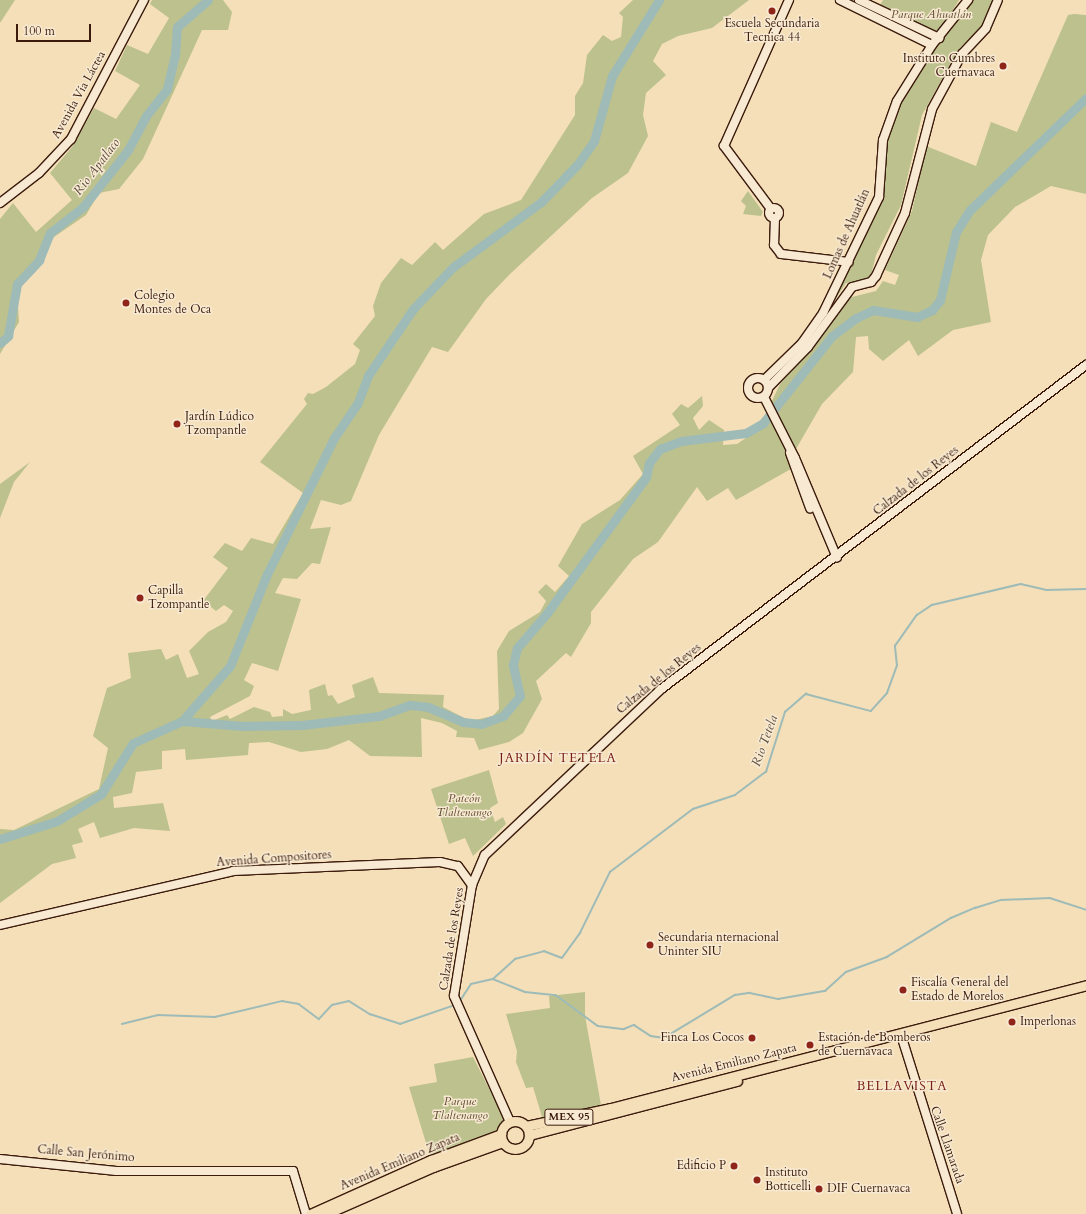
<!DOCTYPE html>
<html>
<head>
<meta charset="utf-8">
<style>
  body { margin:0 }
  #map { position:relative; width:1086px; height:1214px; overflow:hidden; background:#f4dfb9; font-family:Cardo,serif }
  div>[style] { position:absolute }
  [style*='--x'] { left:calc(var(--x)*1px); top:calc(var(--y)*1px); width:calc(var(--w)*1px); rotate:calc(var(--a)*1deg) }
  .green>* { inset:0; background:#bcc18e }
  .stream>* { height:1.5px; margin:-0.75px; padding:0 0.75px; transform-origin:0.75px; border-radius:0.75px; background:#9ebbb7 }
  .river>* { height:9px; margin:-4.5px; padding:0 4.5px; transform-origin:4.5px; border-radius:4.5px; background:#9ebbb7 }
  .roads { filter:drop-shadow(1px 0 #3c1b0c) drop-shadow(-1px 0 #3c1b0c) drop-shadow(0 1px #3c1b0c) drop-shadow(0 -1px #3c1b0c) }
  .secondary>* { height:8px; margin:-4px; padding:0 4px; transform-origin:4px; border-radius:4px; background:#f8ead2 }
  .secondary>.ring { margin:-4px; padding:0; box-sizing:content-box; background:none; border:8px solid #f8ead2; border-radius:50% }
  .primary>* { height:9px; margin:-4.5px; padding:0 4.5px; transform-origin:4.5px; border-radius:4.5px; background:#f4dfb9 }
  .primary>.ring { margin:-4.5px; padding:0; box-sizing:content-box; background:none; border:9px solid #f4dfb9; border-radius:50% }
  .dots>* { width:11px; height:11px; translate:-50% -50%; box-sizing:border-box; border:2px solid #f8ead2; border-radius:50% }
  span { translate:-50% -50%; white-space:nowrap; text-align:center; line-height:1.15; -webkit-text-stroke:3px #f8ead2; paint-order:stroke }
  .shield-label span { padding:1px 3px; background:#f8ead2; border:1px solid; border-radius:3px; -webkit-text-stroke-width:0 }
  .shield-label { font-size:11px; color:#3c1b0c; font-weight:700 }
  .park-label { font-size:12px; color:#624d33; font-style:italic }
  .poi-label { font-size:12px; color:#3c1b0c }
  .right { translate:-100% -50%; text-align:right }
  .left { translate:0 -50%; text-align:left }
  .street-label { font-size:12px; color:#3c1b0c }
  .water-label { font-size:13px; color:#594b3f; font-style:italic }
  .neighbourhood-label { font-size:13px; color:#7a1f14; letter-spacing:1px }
  .scale { position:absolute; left:16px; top:24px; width:75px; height:18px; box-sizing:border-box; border:2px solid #3c1b0c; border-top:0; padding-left:5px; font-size:12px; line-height:14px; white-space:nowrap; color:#3c1b0c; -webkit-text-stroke:3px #f8ead2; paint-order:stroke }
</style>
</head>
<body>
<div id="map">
  <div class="green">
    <div style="clip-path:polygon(0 0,15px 0,0 23px)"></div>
    <div style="clip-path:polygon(152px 0,223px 0,232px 12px,228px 30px,202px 30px,143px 159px,119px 189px,99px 193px,86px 215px,51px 239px,38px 267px,17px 290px,19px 322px,0 354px,0 219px,13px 203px,36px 232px,72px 200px,50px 173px,72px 147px,94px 108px,116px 119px,140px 85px,115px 71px,127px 45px,148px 54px,169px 18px,150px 4px)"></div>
    <div style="clip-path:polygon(633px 0,749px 0,712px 28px,678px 36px,662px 44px,653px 61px,666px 75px,646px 93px,643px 115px,648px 136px,628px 173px,592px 198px,510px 274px,486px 299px,448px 352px,432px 347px,379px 435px,351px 501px,341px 505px,321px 500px,310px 529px,331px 527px,320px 564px,312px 563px,297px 579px,283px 578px,275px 593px,301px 599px,278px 671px,252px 663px,244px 680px,254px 686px,250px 696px,210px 717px,212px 721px,227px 715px,230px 719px,254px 707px,270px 712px,272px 717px,283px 716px,283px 709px,292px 714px,311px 710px,309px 690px,325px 684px,328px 696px,332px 695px,338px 704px,355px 697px,352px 685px,373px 677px,379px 693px,444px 695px,443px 707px,470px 721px,493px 716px,499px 709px,497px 651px,509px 631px,540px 612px,546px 601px,538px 592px,546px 584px,555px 592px,569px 576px,558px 566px,582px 524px,620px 500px,643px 474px,633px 456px,680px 425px,672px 414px,681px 404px,688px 408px,702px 396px,703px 406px,693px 418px,699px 430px,709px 420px,724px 430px,723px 445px,737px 444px,777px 417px,770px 405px,780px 384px,815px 346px,848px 298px,876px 291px,883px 281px,895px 285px,899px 275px,885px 270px,912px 211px,926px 146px,976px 166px,991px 122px,1017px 132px,1068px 15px,1074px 14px,1086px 15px,1086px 194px,1051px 186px,1015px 207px,988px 235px,981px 260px,991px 322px,953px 330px,918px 356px,909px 340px,883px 361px,869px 349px,868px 336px,856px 337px,853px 372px,822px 404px,796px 449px,798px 465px,736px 500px,728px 488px,707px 501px,697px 487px,658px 542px,633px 559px,591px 612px,591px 623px,571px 657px,566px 653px,536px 681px,542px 699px,523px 733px,509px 742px,479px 750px,474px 738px,456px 737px,457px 731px,442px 723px,421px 718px,422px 757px,370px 756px,349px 740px,327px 749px,301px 752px,269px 742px,249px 743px,248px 755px,186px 760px,185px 749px,162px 751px,162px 769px,136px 772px,132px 793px,113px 797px,114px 808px,163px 803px,170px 831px,134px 828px,100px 838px,94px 822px,78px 829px,83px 842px,72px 845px,76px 858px,52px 864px,0 903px,0 829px,14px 830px,99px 789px,108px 748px,93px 736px,107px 688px,131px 678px,128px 653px,161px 649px,166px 660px,178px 654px,187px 678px,199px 674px,189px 651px,208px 632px,226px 622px,233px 611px,224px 605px,216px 611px,203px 601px,228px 568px,213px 557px,225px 543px,242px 551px,251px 538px,273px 544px,303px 493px,260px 462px,307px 404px,304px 399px,308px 393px,313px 394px,326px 387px,355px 364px,360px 350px,353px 344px,375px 316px,373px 306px,381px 283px,401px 258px,412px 265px,435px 242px,443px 250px,484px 214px,521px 200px,575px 115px,575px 96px,583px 83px,587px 55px,603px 35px,612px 41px,621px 37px,623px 17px,619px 13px)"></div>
    <div style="clip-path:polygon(883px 0,959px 0,940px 31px,933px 31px,879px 7px)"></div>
    <div style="clip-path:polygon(970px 0,993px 0,983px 25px,958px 50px,922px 115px,901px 205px,876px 255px,871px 275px,864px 280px,846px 283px,810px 338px,878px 198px,883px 146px,899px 100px,929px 51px)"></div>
    <div style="clip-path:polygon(748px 191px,763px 212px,761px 216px,743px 214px,746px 206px,741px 201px)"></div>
    <div style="clip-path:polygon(30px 462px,14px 482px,0 518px,0 484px)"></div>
    <div style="clip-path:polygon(489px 770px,498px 803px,490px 808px,495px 822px,503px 817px,506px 824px,473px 856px,465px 838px,449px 844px,431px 789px)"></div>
    <div style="clip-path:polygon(585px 992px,585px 1016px,601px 1105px,543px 1120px,533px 1087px,526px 1088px,516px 1062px,517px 1051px,506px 1014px,550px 1008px,549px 996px)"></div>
    <div style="clip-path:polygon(473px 1057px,505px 1120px,498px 1132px,430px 1156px,409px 1087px,437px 1082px,434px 1064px)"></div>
  </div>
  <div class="stream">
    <div style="--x:493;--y:979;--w:30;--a:-42"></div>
    <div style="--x:515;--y:959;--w:30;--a:-15"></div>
    <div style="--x:544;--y:951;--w:19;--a:21"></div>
    <div style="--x:562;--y:958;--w:31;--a:-54"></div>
    <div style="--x:580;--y:933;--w:68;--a:-63.8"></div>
    <div style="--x:610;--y:872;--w:104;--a:-37.2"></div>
    <div style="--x:693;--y:809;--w:44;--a:-18.4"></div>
    <div style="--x:735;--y:795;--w:39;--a:-37"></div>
    <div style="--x:766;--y:772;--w:63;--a:-72.4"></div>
    <div style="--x:785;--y:712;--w:28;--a:-41"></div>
    <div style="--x:806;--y:694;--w:67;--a:14.7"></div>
    <div style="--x:871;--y:711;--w:24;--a:-48"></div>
    <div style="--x:887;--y:693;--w:29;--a:-70"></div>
    <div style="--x:897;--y:666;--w:20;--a:-96"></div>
    <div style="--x:895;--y:646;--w:38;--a:-55"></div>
    <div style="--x:917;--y:615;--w:18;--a:-34"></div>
    <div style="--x:932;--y:605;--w:91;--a:-13.3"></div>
    <div style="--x:1021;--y:584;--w:26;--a:13"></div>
    <div style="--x:1046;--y:590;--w:40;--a:-1.4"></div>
    <div style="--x:460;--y:1001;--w:20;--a:-57"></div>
    <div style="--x:471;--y:984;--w:23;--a:-13"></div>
    <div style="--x:493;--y:979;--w:35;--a:22"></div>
    <div style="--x:525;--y:992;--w:31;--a:6"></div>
    <div style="--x:556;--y:995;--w:52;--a:36.4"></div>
    <div style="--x:598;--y:1026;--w:26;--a:7"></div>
    <div style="--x:624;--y:1029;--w:11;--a:-22"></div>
    <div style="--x:634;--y:1025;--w:20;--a:33"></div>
    <div style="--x:651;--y:1036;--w:13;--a:9"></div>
    <div style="--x:664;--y:1038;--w:83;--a:-31.2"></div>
    <div style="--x:735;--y:995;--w:15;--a:-8"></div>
    <div style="--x:750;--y:993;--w:29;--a:12"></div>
    <div style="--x:778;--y:999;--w:48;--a:-9.7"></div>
    <div style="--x:825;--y:991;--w:28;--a:-42"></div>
    <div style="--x:846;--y:972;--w:44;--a:-20.1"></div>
    <div style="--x:887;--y:957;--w:75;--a:-31.4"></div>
    <div style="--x:951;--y:918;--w:26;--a:-23"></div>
    <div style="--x:975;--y:908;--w:28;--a:-17"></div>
    <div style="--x:1002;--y:900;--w:48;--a:-2.4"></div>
    <div style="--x:1050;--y:898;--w:38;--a:18"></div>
    <div style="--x:122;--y:1024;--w:37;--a:-14"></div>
    <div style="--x:158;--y:1015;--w:57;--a:2"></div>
    <div style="--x:215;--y:1017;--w:69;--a:-13.4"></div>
    <div style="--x:282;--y:1001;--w:17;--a:10"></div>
    <div style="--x:299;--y:1004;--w:25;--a:37"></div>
    <div style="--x:319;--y:1019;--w:19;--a:-47"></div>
    <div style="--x:332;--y:1005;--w:17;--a:-13"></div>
    <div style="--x:349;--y:1001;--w:25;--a:32"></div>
    <div style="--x:370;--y:1014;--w:32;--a:18"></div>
    <div style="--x:400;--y:1024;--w:58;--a:-19.1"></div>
  </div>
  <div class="river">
    <div style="--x:659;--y:0;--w:89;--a:121.7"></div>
    <div style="--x:612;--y:76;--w:67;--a:105.5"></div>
    <div style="--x:594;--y:141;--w:29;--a:125"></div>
    <div style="--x:577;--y:165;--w:52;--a:134.2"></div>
    <div style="--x:541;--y:202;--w:109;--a:143.5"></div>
    <div style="--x:453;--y:267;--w:58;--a:133.6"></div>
    <div style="--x:413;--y:309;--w:41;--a:124.1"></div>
    <div style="--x:390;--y:343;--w:40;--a:124"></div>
    <div style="--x:368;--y:376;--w:30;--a:111"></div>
    <div style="--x:357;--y:404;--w:41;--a:124.1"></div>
    <div style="--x:334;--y:438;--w:152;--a:116.2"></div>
    <div style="--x:267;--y:574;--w:99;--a:111.9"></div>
    <div style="--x:230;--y:666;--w:73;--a:131.1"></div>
    <div style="--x:182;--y:721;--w:61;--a:4.7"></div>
    <div style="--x:243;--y:726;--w:59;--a:-1"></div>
    <div style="--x:302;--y:725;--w:78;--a:-6.7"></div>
    <div style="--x:379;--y:716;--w:33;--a:-20"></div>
    <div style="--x:410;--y:705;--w:18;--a:6"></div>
    <div style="--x:428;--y:707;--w:38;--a:23"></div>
    <div style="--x:463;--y:722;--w:18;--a:6"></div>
    <div style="--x:481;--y:724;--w:23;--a:-20"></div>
    <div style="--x:503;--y:716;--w:26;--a:-50"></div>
    <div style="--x:520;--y:696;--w:32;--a:-103"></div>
    <div style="--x:513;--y:665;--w:17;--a:-77"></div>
    <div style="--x:517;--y:648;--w:46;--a:-49.4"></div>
    <div style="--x:547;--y:613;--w:168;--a:-53.9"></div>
    <div style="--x:646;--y:477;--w:14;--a:-78"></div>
    <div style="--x:649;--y:463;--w:18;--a:-52"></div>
    <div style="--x:660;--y:449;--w:22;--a:-21"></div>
    <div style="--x:681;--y:441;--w:65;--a:-7"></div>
    <div style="--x:746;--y:433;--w:20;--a:-30"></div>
    <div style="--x:763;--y:423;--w:111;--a:-51.6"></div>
    <div style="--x:832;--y:336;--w:30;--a:-37"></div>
    <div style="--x:856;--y:318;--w:19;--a:-25"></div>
    <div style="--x:873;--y:310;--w:45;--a:9"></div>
    <div style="--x:917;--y:317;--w:17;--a:-25"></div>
    <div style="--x:932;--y:310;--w:13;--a:-51"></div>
    <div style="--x:940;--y:300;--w:70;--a:-76.8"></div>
    <div style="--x:956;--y:232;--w:26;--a:-58"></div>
    <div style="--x:970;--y:210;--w:161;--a:-44"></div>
    <div style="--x:0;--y:343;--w:11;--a:-41"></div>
    <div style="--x:8;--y:336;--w:53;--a:-80.2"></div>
    <div style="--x:17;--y:284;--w:33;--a:-47"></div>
    <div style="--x:39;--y:260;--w:29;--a:-68"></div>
    <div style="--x:50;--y:233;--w:42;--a:-38.2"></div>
    <div style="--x:83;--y:207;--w:73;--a:-51.7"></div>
    <div style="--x:128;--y:150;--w:38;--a:-62"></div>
    <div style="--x:146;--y:116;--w:34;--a:-52"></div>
    <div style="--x:167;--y:89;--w:35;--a:-77"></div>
    <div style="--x:175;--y:55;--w:28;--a:-86"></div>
    <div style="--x:177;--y:27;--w:41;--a:-41.1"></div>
    <div style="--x:0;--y:839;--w:60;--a:-17.5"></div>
    <div style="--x:57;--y:821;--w:52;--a:-31.5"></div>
    <div style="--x:101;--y:794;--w:60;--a:-57.9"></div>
    <div style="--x:133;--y:743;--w:54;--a:-24.2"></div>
  </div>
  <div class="roads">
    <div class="secondary">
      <div style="--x:840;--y:0;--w:102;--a:26.1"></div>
      <div style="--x:859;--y:0;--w:89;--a:25.4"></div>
      <div style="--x:0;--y:203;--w:49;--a:-37.6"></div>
      <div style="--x:39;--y:173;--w:47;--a:-46.7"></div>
      <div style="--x:71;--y:139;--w:157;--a:-62.3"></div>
      <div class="ring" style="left:769px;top:208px;width:2px;height:2px"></div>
      <div style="--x:771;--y:209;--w:79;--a:-126.7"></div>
      <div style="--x:724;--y:146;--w:160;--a:-66"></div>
      <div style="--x:775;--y:218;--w:27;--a:92"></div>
      <div style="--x:774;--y:245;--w:11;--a:52"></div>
      <div style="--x:781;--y:254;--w:68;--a:6.7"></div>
      <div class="ring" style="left:748px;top:378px;width:12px;height:12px"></div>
      <div style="--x:764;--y:380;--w:53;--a:-44.2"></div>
      <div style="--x:802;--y:343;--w:37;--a:-55"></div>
      <div style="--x:823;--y:313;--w:129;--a:-64.2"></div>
      <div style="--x:879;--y:197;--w:57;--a:-86"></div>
      <div style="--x:883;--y:140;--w:41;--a:-70.3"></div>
      <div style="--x:897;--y:101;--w:66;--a:-58"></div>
      <div style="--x:932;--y:45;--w:58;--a:-51.3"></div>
      <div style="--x:768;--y:388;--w:57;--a:-45.7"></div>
      <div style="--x:808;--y:347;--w:74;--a:-53.7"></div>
      <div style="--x:852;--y:287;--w:20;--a:-15"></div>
      <div style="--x:871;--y:282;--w:8;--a:-50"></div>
      <div style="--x:876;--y:276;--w:69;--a:-65.3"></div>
      <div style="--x:905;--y:213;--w:107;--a:-75.4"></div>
      <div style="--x:932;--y:109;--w:63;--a:-61.4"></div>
      <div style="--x:962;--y:54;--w:35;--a:-47"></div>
      <div style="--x:986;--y:28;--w:30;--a:-67"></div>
      <div style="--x:764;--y:397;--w:68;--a:63.1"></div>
      <div style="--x:795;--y:458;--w:108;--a:67.2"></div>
      <div style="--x:790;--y:453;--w:59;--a:70"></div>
      <div style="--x:0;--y:925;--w:239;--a:-13"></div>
      <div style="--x:233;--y:871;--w:207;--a:-2.5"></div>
      <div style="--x:440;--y:862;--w:18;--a:13"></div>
      <div style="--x:458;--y:866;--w:24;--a:54"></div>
      <div style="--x:902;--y:1038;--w:184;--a:72.6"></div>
      <div style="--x:510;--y:1122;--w:138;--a:-114"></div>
      <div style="--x:454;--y:996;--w:112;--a:-80.8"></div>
      <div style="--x:472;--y:885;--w:33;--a:-67"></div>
      <div style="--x:485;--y:855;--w:241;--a:-43.3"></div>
      <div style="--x:660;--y:690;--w:536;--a:-37.34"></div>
      <div style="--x:0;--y:1159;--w:117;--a:5.9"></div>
      <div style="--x:116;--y:1171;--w:177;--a:0"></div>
      <div style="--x:293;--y:1171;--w:45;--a:73.2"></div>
    </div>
    <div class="primary">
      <div class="ring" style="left:501px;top:1121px;width:19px;height:19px"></div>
      <div style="--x:526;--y:1126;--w:87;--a:-12"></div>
      <div style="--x:611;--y:1108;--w:491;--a:-14.5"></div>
      <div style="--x:529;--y:1135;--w:215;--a:-14.6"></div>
      <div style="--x:310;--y:1214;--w:133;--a:-24.1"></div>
      <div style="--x:431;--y:1160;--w:75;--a:-20.4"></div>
      <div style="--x:326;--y:1214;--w:117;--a:-23.7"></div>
      <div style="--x:433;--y:1167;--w:74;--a:-19.7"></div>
    </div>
  </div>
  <div class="dots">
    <div style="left:772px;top:11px;background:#8f2418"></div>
    <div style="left:1003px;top:66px;background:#8f2418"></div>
    <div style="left:126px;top:303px;background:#8f2418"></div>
    <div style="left:177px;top:424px;background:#8f2418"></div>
    <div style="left:140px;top:598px;background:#8f2418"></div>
    <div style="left:650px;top:945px;background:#8f2418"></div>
    <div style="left:903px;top:990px;background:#8f2418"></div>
    <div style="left:1012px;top:1022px;background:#8f2418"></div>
    <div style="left:752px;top:1038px;background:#8f2418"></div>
    <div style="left:810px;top:1045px;background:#8f2418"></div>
    <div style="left:734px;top:1166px;background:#8f2418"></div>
    <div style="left:757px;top:1180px;background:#8f2418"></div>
    <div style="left:819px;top:1189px;background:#8f2418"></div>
  </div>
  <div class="shield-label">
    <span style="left:569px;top:1117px">MEX 95</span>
  </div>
  <div class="park-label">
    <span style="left:931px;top:15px">Parque Ahuatlán</span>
    <span style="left:464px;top:806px">Pateón<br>Tlaltenango</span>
    <span style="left:460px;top:1109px">Parque<br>Tlaltenango</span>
  </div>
  <div class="poi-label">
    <span style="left:772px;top:31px">Escuela Secundaria<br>Tecnica 44</span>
    <span class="right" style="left:995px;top:66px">Instituto Cumbres<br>Cuernavaca</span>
    <span class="left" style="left:134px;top:303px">Colegio<br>Montes de Oca</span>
    <span class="left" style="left:185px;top:424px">Jardín Lúdico<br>Tzompantle</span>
    <span class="left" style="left:148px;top:598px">Capilla<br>Tzompantle</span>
    <span class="left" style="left:658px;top:945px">Secundaria nternacional<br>Uninter SIU</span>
    <span class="left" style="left:911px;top:990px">Fiscalía General del<br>Estado de Morelos</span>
    <span class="left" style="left:1020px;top:1022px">Imperlonas</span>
    <span class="right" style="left:744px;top:1038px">Finca Los Cocos</span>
    <span class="left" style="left:818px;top:1045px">Estación de Bomberos<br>de Cuernavaca</span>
    <span class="right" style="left:726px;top:1166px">Edificio P</span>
    <span class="left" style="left:765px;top:1180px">Instituto<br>Botticelli</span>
    <span class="left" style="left:827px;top:1189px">DIF Cuernavaca</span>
  </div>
  <div class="street-label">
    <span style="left:79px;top:95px;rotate:-61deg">Avenida Vía Láctea</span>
    <span style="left:847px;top:234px;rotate:-66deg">Lomas de Ahuatlán</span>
    <span style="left:916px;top:481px;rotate:-38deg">Calzada de los Reyes</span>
    <span style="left:659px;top:679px;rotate:-39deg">Calzada de los Reyes</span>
    <span style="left:274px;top:859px;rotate:-4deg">Avenida Compositores</span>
    <span style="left:452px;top:939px;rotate:-81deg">Calzada de los Reyes</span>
    <span style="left:734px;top:1063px;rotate:-14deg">Avenida Emiliano Zapata</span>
    <span style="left:947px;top:1145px;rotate:71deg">Calle Llamarada</span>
    <span style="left:86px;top:1154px;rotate:5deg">Calle San Jerónimo</span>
    <span style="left:400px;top:1162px;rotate:-23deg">Avenida Emiliano Zapata</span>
  </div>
  <div class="water-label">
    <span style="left:97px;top:167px;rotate:-53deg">Rio Apatlaco</span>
    <span style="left:765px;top:741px;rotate:-70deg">Rio Tetela</span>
  </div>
  <div class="neighbourhood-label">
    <span style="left:558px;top:758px">JARDÍN TETELA</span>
    <span style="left:902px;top:1086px">BELLAVISTA</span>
  </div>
  <div class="scale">100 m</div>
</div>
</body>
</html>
